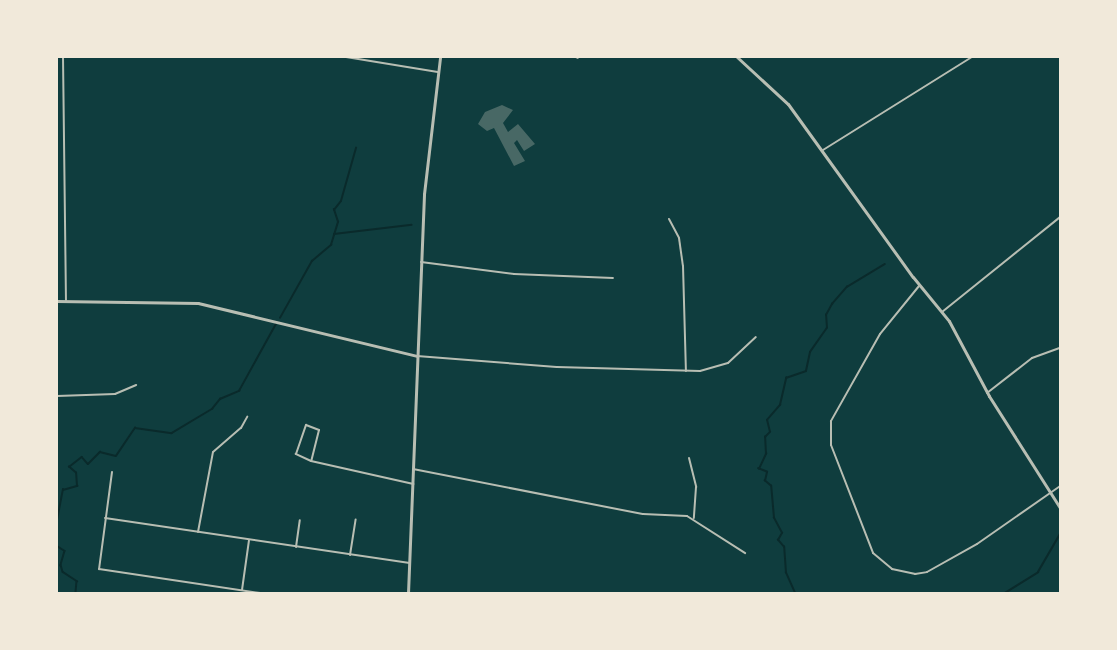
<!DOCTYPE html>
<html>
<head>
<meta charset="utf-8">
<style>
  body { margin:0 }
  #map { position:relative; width:1117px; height:650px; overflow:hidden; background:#0f3d3e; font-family:Cabin,sans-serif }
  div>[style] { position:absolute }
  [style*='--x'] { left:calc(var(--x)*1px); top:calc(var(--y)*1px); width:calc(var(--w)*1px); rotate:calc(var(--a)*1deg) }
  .stream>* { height:1.5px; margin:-0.75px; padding:0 0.75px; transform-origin:0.75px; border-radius:0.75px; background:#0a2a2b }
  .building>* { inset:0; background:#486865 }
  .minor>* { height:2px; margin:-1px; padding:0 1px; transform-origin:1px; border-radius:1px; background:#b8beb3 }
  .tertiary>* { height:3px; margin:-1.5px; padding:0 1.5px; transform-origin:1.5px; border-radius:1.5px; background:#b8beb3 }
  span { translate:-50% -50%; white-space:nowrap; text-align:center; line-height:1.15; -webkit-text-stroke:5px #f1e9da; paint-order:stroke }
  .frame { position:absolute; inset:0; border:58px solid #f1e9da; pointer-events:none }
</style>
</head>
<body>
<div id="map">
  <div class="stream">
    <div style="--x:334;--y:234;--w:78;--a:-6.7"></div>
    <div style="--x:280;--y:318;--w:65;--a:-60.7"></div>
    <div style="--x:312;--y:261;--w:25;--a:-40"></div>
    <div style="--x:331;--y:245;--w:24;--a:-73"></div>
    <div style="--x:338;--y:222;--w:13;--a:-108"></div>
    <div style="--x:334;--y:210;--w:11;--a:-52"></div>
    <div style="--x:341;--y:201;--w:55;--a:-74.2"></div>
    <div style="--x:57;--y:520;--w:31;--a:-79"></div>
    <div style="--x:63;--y:490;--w:15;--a:-16"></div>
    <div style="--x:77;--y:486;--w:13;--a:-94"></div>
    <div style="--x:76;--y:473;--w:9;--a:-139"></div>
    <div style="--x:69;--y:467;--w:16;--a:-38"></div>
    <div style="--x:82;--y:457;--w:9;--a:49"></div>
    <div style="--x:88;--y:464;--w:17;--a:-45"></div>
    <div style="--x:100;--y:452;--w:16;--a:14"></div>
    <div style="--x:116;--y:456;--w:34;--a:-56"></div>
    <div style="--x:135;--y:428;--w:37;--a:8"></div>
    <div style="--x:172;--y:433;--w:47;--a:-31"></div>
    <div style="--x:212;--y:409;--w:13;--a:-51"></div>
    <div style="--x:220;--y:399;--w:21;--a:-23"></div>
    <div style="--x:239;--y:391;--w:77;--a:-61.1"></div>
    <div style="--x:57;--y:546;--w:9;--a:32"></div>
    <div style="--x:65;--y:551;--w:15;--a:106"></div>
    <div style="--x:61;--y:565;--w:7;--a:74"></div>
    <div style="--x:63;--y:572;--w:17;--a:33"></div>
    <div style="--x:77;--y:581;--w:12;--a:95"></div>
    <div style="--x:795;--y:593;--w:22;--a:-114"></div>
    <div style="--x:786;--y:573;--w:26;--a:-94"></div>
    <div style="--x:784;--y:547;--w:9;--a:-131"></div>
    <div style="--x:778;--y:540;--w:8;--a:-60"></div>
    <div style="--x:782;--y:533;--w:17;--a:-118"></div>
    <div style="--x:774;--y:518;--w:32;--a:-95"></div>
    <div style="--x:771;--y:486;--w:8;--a:-140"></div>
    <div style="--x:765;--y:481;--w:9;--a:-77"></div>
    <div style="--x:767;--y:472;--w:9;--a:-159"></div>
    <div style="--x:759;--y:469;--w:17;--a:-65"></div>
    <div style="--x:766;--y:454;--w:17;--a:-93"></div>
    <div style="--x:765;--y:437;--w:7;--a:-45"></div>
    <div style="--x:770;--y:432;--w:12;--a:-104"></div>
    <div style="--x:767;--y:420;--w:20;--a:-49"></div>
    <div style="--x:780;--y:405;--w:28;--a:-77"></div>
    <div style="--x:786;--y:378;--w:21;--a:-19"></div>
    <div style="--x:806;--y:371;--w:19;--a:-78"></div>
    <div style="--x:810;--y:352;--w:29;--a:-55"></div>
    <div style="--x:827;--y:328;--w:13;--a:-94"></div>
    <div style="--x:826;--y:315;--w:13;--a:-61"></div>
    <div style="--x:832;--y:304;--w:23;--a:-49"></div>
    <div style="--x:847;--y:287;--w:44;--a:-31.2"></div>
    <div style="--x:1005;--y:593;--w:39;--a:-32"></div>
    <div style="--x:1038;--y:572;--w:44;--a:-59.9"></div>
  </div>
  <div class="building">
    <div style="clip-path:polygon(502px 105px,513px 110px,503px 123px,508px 132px,518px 124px,535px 144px,524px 151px,517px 140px,514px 143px,525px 161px,514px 166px,494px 128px,487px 131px,478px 124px,485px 112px)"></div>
  </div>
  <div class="minor">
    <div style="--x:63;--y:57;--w:243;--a:89.3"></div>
    <div style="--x:346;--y:57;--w:93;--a:9.3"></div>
    <div style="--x:576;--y:57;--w:2;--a:27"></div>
    <div style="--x:823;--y:150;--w:176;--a:-32"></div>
    <div style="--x:669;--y:219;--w:21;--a:62"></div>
    <div style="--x:679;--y:238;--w:28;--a:82"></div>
    <div style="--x:683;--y:266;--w:105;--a:88.4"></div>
    <div style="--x:421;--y:262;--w:94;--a:7.4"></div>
    <div style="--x:514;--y:274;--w:99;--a:2.3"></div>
    <div style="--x:919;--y:286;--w:62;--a:129.1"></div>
    <div style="--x:880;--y:334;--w:100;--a:119.4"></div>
    <div style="--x:831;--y:421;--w:24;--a:90"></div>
    <div style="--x:831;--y:445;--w:116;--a:68.7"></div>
    <div style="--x:873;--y:553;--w:25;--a:40"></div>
    <div style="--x:892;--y:569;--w:24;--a:12"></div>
    <div style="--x:915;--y:574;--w:12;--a:-9"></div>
    <div style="--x:927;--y:572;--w:57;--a:-29.2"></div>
    <div style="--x:977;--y:544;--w:101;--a:-34.9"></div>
    <div style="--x:942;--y:312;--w:151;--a:-38.8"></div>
    <div style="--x:417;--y:356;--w:140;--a:4.5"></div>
    <div style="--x:557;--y:367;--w:143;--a:1.6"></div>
    <div style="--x:700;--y:371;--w:29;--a:-16"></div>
    <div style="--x:728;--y:363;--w:38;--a:-43"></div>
    <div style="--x:987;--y:393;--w:57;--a:-37.9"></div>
    <div style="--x:1032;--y:358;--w:30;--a:-20"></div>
    <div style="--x:57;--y:396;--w:58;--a:-2"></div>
    <div style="--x:115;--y:394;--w:23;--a:-23"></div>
    <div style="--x:306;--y:425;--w:14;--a:21"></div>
    <div style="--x:319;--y:430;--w:32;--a:104"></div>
    <div style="--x:311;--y:461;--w:17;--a:-155"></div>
    <div style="--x:296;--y:454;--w:31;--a:-71"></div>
    <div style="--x:689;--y:458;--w:30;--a:76"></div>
    <div style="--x:696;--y:487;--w:31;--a:94"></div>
    <div style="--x:311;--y:461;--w:105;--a:12.7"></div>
    <div style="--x:413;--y:469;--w:234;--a:11.1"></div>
    <div style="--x:643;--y:514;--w:44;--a:2.6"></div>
    <div style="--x:687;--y:516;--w:69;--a:32.5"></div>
    <div style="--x:112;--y:472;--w:98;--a:97.6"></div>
    <div style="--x:99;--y:569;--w:163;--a:8.5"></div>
    <div style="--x:105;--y:518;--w:308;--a:8.4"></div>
    <div style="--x:198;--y:532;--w:81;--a:-79.4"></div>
    <div style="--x:213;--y:452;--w:37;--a:-41"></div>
    <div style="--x:241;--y:428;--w:13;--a:-61"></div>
    <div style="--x:296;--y:547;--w:27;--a:-82"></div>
    <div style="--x:350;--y:555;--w:36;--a:-81"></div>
    <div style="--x:242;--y:590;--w:50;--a:-82"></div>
  </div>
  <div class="tertiary">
    <div style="--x:737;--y:57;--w:69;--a:42.7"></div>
    <div style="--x:788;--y:104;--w:213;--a:54.2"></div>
    <div style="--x:913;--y:277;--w:57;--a:50.7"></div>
    <div style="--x:949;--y:321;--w:85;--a:61.9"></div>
    <div style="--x:989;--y:396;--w:133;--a:57.6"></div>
    <div style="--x:57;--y:301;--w:141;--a:0.8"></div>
    <div style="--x:198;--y:303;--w:225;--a:13.6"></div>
    <div style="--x:408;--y:593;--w:399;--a:-87.7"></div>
    <div style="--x:424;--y:194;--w:138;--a:-83.3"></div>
  </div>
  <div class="frame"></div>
</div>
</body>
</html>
